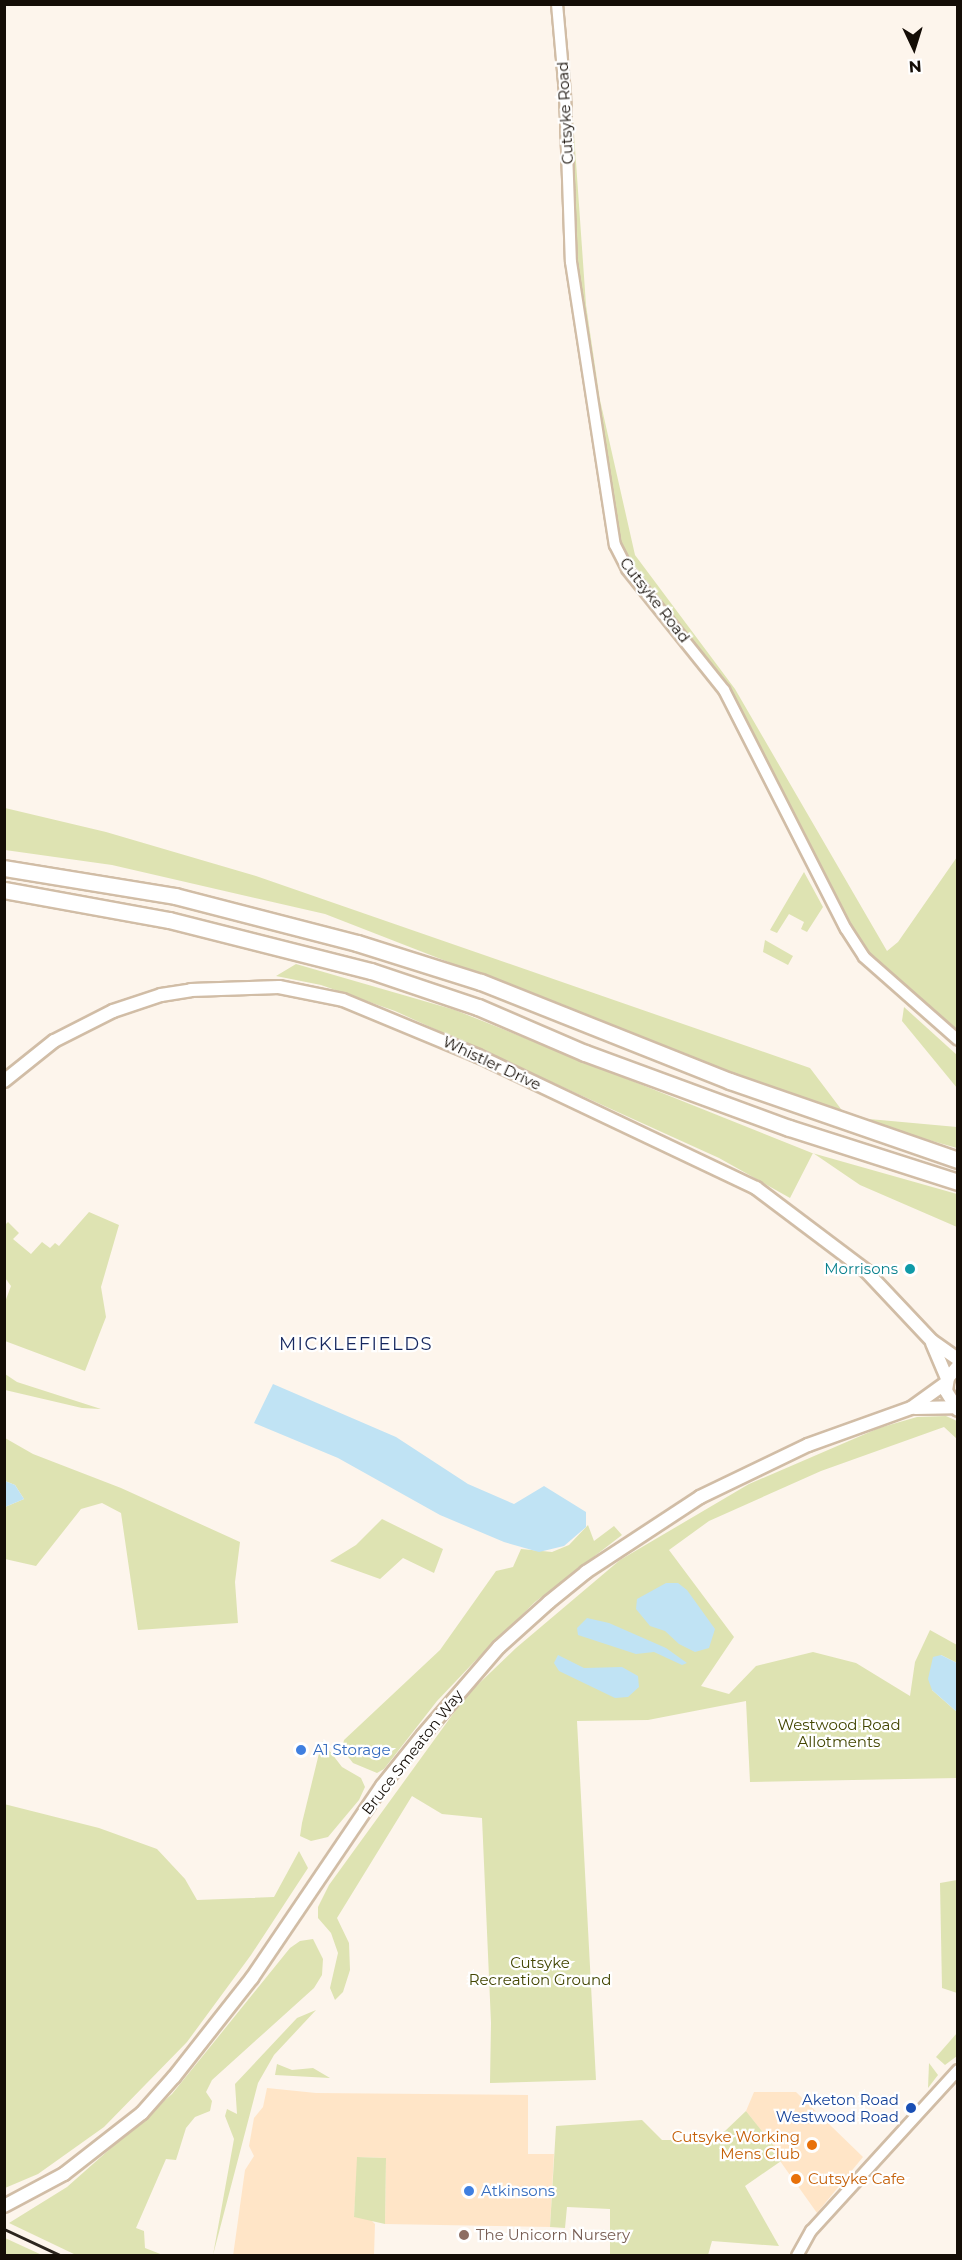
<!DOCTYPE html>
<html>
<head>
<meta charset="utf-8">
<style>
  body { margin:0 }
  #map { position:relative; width:962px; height:2260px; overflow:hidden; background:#fdf5ec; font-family:Montserrat,sans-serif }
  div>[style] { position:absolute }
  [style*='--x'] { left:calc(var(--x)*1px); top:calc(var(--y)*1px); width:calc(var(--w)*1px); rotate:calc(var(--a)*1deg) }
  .built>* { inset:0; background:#ffe5c7 }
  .green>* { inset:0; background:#dee3b2 }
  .water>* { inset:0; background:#c0e3f4 }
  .roads { filter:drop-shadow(2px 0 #d1bda6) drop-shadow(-2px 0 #d1bda6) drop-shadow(0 2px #d1bda6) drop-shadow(0 -2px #d1bda6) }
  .secondary>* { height:10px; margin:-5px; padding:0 5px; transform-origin:5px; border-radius:5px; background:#fff }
  .primary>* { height:12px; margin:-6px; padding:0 6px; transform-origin:6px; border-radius:6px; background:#fff }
  .motorway>* { height:15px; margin:-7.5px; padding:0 7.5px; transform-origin:7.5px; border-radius:7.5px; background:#fff }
  .rail>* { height:3px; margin:-1.5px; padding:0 1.5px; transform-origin:1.5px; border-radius:1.5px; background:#2c251e }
  .dots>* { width:16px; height:16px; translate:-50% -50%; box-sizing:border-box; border:3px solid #fff; border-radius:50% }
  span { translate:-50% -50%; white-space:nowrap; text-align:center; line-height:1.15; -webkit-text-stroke:4.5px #fff; paint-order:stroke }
  .street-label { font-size:15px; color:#140d06 }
  .culture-label { font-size:15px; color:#0d838f }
  .right { translate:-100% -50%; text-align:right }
  .park-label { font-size:15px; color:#434602 }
  .shop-label { font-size:15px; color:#366cbe }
  .left { translate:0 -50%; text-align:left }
  .transit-label { font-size:15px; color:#164399 }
  .food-label { font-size:15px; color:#c56008 }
  .education-label { font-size:15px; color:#785e54 }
  .quarter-label { font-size:18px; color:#16275e; letter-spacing:1.5px }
  .frame { position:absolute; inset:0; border:6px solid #140d06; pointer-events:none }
  .north { position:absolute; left:884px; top:18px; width:60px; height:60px; -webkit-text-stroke:4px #fff; paint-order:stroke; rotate:176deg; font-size:16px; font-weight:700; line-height:24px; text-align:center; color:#140d06 }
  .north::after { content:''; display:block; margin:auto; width:21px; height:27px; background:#140d06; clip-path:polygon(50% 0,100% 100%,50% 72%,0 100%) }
</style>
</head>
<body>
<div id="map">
  <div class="built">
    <div style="clip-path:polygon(267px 2088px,316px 2093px,528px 2095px,528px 2154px,554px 2154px,550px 2227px,385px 2224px,386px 2158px,358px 2157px,354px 2216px,368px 2217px,375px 2224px,374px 2255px,233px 2256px,245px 2170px,254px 2156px,249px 2146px,254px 2118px,263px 2107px)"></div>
    <div style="clip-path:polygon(754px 2092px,796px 2092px,863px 2157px,817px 2213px,780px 2161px,783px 2159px,746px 2111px)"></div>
  </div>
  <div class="green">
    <div style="clip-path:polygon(573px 119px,586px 305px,600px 400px,635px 555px,735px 689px,887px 951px,898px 942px,957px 857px,957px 1033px,866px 953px,720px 680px,627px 563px,619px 544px,574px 259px)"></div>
    <div style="clip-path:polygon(5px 808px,106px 832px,256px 876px,810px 1068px,847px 1117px,957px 1127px,957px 1148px,847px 1117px,325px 914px,112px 865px,5px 850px)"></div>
    <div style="clip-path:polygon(804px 872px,823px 907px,807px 932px,801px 929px,804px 922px,789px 914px,777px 933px,770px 930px)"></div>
    <div style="clip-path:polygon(765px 940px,793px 956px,788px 965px,763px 952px)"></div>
    <div style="clip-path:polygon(296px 964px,455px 1010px,812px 1153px,957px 1194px,957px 1227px,860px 1185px,813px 1153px,790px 1198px,719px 1158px,395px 1011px,321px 985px,276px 976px)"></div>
    <div style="clip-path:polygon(904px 1007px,957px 1055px,957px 1088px,902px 1021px)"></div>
    <div style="clip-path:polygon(89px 1212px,119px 1225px,101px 1287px,106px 1317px,85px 1371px,5px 1341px,5px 1302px,11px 1286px,5px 1278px,4px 1226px,8px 1222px,19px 1233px,13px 1239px,31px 1254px,42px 1242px,50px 1248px,55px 1243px,59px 1246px)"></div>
    <div style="clip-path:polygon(5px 1374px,17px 1382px,101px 1409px,82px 1408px,5px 1390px)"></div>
    <div style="clip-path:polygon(946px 1416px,957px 1421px,957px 1439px,944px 1427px,821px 1471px,709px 1521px,669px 1550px,734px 1637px,701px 1686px,729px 1694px,756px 1666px,813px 1652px,856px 1663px,910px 1696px,915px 1662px,930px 1630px,957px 1645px,957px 1663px,941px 1655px,932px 1690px,957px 1712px,957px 1778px,750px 1782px,746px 1701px,648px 1720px,577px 1721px,596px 2080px,490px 2083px,491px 2023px,482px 1818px,442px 1814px,412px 1796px,337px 1918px,349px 1943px,350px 1970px,343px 1992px,335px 2000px,330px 1988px,338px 1953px,331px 1933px,318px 1918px,318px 1907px,329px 1885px,466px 1696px,516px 1648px,620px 1560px,749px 1484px,879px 1428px,917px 1417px)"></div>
    <div style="clip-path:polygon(5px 1438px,33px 1454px,121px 1488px,240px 1542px,235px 1582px,238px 1623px,138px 1630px,121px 1513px,102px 1503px,81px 1509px,36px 1566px,5px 1559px,5px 1507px,24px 1499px,15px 1485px,5px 1481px)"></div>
    <div style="clip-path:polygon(382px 1519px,443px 1549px,434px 1573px,403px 1558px,380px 1579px,330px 1561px,356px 1545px)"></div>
    <div style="clip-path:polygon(588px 1525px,594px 1541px,614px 1526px,622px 1535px,535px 1602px,475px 1661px,437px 1701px,384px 1769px,377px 1773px,353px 1763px,342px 1749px,344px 1740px,440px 1650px,496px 1571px,513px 1567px,521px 1549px,552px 1552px,569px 1545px)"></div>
    <div style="clip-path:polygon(322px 1741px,342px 1767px,361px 1778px,365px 1787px,359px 1800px,328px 1837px,311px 1841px,300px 1836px,302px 1823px)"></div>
    <div style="clip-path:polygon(4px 1804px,99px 1828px,157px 1849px,185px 1879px,197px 1900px,274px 1897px,299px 1851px,308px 1868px,251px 1955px,187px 2042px,104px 2127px,38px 2174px,5px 2188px)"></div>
    <div style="clip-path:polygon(957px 1880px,958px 1880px,957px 1993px,942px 1988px,940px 1883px)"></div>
    <div style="clip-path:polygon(313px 1939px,323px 1959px,322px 1975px,314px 1988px,212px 2080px,206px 2092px,212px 2101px,210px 2111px,195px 2117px,186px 2128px,176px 2160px,166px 2159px,136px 2228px,144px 2231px,145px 2248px,163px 2255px,76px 2255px,9px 2223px,67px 2187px,172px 2094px,290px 1948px,300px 1941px)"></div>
    <div style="clip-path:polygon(316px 2010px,274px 2055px,258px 2083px,213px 2255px,234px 2139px,225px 2116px,227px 2109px,237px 2114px,235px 2084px,297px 2018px)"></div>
    <div style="clip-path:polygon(957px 2033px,957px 2056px,945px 2065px,936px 2057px)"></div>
    <div style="clip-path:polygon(929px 2063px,938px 2075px,928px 2088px)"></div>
    <div style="clip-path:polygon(277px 2064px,292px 2070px,313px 2068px,330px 2078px,275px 2075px)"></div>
    <div style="clip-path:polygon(746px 2111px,784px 2159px,745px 2186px,779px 2246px,712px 2241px,708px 2255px,610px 2255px,610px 2209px,567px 2207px,565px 2228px,550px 2227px,556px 2126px,642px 2120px,662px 2140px,702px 2140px,725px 2131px)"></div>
    <div style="clip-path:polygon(357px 2157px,386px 2158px,385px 2224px,354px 2217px)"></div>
    <div style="clip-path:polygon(5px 2238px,42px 2255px,5px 2255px)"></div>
  </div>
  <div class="water">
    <div style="clip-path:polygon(273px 1384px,396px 1437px,468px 1484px,514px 1504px,544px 1486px,586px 1512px,586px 1527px,564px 1546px,539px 1552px,504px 1542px,440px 1515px,338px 1458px,254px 1423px)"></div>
    <div style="clip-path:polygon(5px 1481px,15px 1485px,24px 1499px,5px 1507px)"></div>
    <div style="clip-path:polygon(666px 1583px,678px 1583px,687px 1590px,715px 1629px,709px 1648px,695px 1652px,679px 1644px,665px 1631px,650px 1626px,636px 1609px,637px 1599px)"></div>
    <div style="clip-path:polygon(587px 1618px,609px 1623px,666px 1648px,687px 1663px,682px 1665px,654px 1652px,636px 1654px,578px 1635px,577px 1628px)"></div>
    <div style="clip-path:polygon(558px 1655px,584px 1668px,622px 1667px,638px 1676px,639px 1687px,628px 1697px,615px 1698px,559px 1671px,554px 1663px)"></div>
    <div style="clip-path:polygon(941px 1655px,957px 1663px,957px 1712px,932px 1690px,928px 1679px,933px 1657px)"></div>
  </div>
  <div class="roads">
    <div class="secondary">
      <div style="--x:557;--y:4;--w:89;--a:84.9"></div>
      <div style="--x:565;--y:93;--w:169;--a:88"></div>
      <div style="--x:571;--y:262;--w:286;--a:81.2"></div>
      <div style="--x:615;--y:545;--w:27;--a:63"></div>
      <div style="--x:627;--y:569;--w:155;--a:51.3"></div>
      <div style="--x:724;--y:690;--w:268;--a:63"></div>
      <div style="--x:846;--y:929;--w:33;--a:57"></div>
      <div style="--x:864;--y:957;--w:125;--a:41.4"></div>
      <div style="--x:797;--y:2256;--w:29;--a:-61"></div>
      <div style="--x:811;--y:2231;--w:218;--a:-47.6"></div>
    </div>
    <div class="primary">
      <div style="--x:4;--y:1081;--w:64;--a:-38.7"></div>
      <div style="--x:54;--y:1041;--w:66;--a:-27"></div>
      <div style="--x:113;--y:1011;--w:51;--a:-18.4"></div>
      <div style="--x:161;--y:995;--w:30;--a:-9"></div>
      <div style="--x:191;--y:990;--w:88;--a:-2"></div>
      <div style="--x:279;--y:987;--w:65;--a:11.5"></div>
      <div style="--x:343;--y:1000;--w:146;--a:22.5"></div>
      <div style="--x:478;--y:1056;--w:308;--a:25.4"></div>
      <div style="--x:756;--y:1188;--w:138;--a:37"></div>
      <div style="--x:866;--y:1271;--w:96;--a:46.7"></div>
      <div style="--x:932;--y:1341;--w:32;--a:35"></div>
      <div style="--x:932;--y:1343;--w:39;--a:67"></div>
      <div style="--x:958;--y:1366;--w:16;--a:130"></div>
      <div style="--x:948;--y:1378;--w:13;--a:99"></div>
      <div style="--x:946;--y:1391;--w:22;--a:58"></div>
      <div style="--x:915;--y:1408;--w:39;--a:-1"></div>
      <div style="--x:4;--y:2206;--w:68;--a:-28.1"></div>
      <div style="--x:64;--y:2174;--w:99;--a:-38"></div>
      <div style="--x:142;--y:2113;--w:48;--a:-48.4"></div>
      <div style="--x:174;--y:2077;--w:126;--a:-51.8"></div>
      <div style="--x:252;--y:1978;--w:232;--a:-55.9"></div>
      <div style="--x:382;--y:1786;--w:65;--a:-51.2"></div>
      <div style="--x:423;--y:1735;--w:116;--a:-49.2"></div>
      <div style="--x:499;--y:1647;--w:67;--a:-42"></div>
      <div style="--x:549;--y:1602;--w:48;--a:-39"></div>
      <div style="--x:586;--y:1572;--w:136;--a:-33.3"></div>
      <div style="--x:700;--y:1497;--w:120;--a:-25.7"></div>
      <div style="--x:808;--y:1445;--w:109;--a:-19.8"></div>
      <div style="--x:911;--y:1408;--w:44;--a:-35.8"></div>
    </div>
    <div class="motorway">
      <div style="--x:4;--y:868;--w:173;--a:9.3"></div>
      <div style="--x:175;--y:896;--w:188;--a:14.5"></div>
      <div style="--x:357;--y:943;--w:130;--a:17.5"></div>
      <div style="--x:481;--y:982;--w:268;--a:21.7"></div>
      <div style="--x:730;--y:1081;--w:241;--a:19.1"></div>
      <div style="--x:4;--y:890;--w:168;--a:10.3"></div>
      <div style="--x:169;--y:920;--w:208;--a:14.2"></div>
      <div style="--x:371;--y:971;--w:113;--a:18.6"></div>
      <div style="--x:478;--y:1007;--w:116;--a:23.3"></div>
      <div style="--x:585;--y:1053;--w:217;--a:20.2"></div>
      <div style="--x:789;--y:1128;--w:177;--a:17.7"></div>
    </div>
  </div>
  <div class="rail">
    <div style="--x:4;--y:2229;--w:64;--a:25"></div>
  </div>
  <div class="dots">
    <div style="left:910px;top:1269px;background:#0f9aa8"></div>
    <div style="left:301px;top:1750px;background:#3f7fe0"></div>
    <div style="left:911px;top:2108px;background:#1a4fb4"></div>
    <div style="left:812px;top:2145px;background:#e8710a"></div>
    <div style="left:796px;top:2179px;background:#e8710a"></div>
    <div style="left:469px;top:2191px;background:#3f7fe0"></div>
    <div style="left:464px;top:2235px;background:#8d6e63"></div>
  </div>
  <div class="street-label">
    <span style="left:565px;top:113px;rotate:-93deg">Cutsyke Road</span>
    <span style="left:655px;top:600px;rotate:52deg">Cutsyke Road</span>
    <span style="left:492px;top:1063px;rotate:25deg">Whistler Drive</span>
    <span style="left:412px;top:1752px;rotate:-52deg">Bruce Smeaton Way</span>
  </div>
  <div class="culture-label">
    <span class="right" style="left:898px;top:1269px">Morrisons</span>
  </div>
  <div class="park-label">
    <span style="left:839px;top:1733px">Westwood Road<br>Allotments</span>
    <span style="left:540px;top:1971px">Cutsyke<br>Recreation Ground</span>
  </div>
  <div class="shop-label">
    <span class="left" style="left:313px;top:1750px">A1 Storage</span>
    <span class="left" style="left:481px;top:2191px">Atkinsons</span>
  </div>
  <div class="transit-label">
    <span class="right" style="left:899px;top:2108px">Aketon Road<br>Westwood Road</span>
  </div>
  <div class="food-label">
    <span class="right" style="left:800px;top:2145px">Cutsyke Working<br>Mens Club</span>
    <span class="left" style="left:808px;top:2179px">Cutsyke Cafe</span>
  </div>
  <div class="education-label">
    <span class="left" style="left:476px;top:2235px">The Unicorn Nursery</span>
  </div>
  <div class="quarter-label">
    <span style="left:356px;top:1344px">MICKLEFIELDS</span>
  </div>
  <div class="frame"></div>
  <div class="north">N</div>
</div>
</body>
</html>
